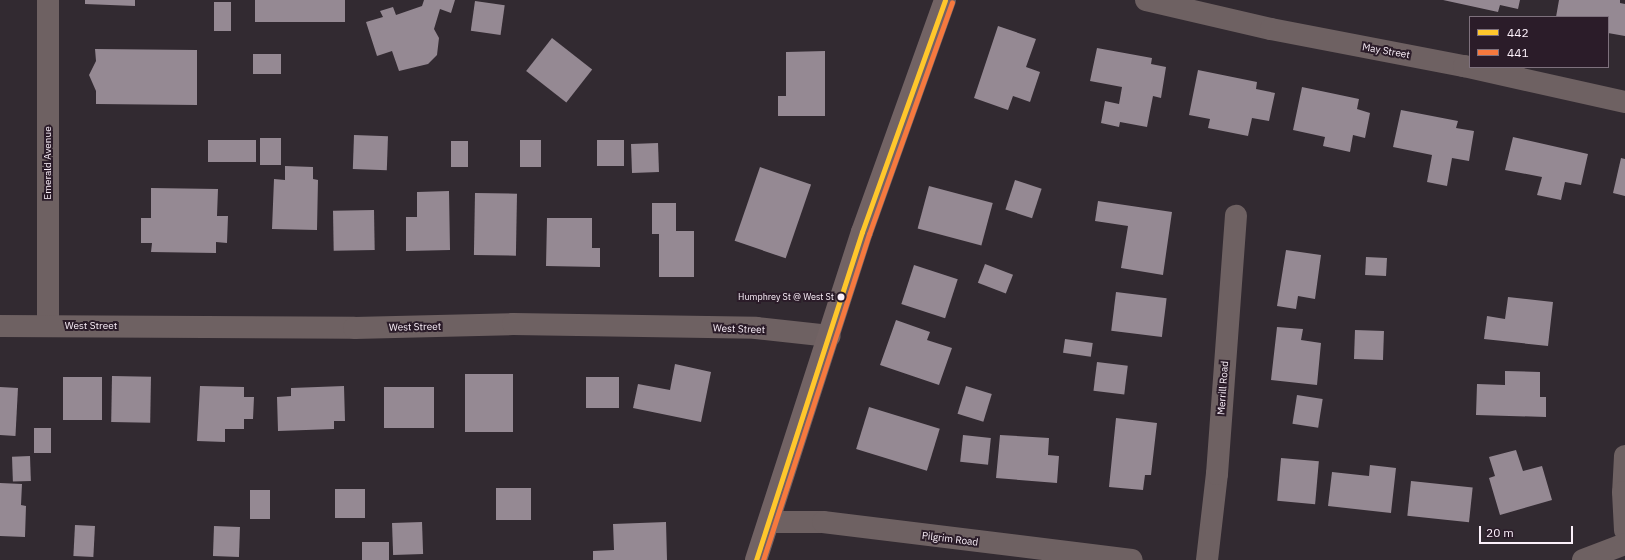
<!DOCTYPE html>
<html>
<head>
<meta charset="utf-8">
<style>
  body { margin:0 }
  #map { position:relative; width:1625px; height:560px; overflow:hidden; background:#322a31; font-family:"IBM Plex Sans",sans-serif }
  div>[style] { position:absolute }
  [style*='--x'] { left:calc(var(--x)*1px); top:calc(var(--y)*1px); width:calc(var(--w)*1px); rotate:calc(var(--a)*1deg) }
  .building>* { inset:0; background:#958993; transform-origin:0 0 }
  .minor>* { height:22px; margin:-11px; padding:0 11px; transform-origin:11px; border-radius:11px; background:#6e6162 }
  .secondary>* { height:22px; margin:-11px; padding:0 11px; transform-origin:11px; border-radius:11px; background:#726364 }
  .bus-1>* { height:5px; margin:-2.5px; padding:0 2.5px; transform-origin:2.5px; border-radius:2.5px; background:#ffc72c }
  .bus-2>* { height:5px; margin:-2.5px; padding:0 2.5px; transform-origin:2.5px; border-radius:2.5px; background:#f6793e }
  .dots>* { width:11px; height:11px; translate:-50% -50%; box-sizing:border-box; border:2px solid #2b1c29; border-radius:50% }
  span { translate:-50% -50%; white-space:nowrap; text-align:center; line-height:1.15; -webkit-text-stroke:4px #2b1c29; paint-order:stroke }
  .bus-label { font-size:9px; color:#fbf0fa }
  .right { translate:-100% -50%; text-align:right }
  .street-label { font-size:10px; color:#fbf0fa }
  .legend { position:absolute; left:1469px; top:16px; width:140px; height:52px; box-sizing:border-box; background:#2b1c29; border:1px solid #7e717d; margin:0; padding:5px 7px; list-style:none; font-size:12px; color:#fbf0fa }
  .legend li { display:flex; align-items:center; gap:8px; height:20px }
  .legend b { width:20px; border:1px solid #7e717d }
  .scale { position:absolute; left:1479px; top:526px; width:94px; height:18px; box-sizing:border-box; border:2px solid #fbf0fa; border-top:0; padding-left:5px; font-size:12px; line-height:14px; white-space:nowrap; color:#fbf0fa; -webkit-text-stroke:3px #2b1c29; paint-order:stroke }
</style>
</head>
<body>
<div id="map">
  <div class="building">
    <div style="clip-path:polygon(85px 0,135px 0,135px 6px,85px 4px)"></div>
    <div style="left:255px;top:0;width:90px;height:22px"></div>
    <div style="clip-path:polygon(424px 0,455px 0,451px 13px,440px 9px,434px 29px,439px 38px,437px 55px,428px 64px,399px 71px,392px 51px,377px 56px,366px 22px,383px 17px,380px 11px,393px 7px,396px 15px,422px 6px)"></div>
    <div style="clip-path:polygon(1443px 0,1520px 0,1518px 9px,1500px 5px,1498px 12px)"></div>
    <div style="clip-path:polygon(1559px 0,1620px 0,1620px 3px,1625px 4px,1625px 36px,1608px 33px,1608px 17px,1556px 17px)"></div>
    <div style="left:475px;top:1px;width:30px;height:30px;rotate:8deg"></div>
    <div style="left:231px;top:2px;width:29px;height:17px;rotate:90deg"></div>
    <div style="clip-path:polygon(998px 26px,1036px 39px,1026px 67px,1040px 72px,1030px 102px,1013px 96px,1008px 110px,974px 98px)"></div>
    <div style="left:552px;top:38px;width:51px;height:42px;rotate:38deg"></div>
    <div style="clip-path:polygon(1097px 48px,1152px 58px,1151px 64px,1166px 67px,1161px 98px,1153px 96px,1147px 127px,1120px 122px,1119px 127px,1101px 123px,1105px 101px,1119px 104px,1122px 87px,1090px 81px)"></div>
    <div style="clip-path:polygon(95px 49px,197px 50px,197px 105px,96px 104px,96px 91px,89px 75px,96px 61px)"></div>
    <div style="clip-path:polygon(825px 51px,825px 116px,778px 116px,778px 96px,786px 96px,786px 52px)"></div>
    <div style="left:253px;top:54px;width:28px;height:20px"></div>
    <div style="clip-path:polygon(1198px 70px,1257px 82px,1256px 89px,1275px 93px,1269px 121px,1252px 118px,1248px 136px,1208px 128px,1210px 119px,1189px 115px)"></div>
    <div style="clip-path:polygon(1302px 87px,1359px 99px,1357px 109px,1370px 113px,1365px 138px,1353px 135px,1350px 152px,1323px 146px,1325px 137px,1293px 130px)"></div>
    <div style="clip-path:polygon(1401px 110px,1458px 121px,1456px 128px,1474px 131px,1469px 161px,1452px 158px,1447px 186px,1427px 182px,1432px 155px,1393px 147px)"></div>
    <div style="left:354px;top:135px;width:34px;height:34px;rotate:2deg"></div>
    <div style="clip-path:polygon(1513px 137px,1588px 154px,1581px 185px,1565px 182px,1561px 200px,1537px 195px,1542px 177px,1505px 170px)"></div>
    <div style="left:281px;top:138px;width:27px;height:21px;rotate:90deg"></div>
    <div style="left:208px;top:140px;width:48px;height:22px"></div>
    <div style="left:520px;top:140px;width:21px;height:27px"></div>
    <div style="left:597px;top:140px;width:27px;height:26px"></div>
    <div style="left:451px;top:141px;width:17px;height:26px"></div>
    <div style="left:658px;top:143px;width:29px;height:27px;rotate:88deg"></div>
    <div style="clip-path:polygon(1621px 158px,1625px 159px,1625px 196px,1613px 193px)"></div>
    <div style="clip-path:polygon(285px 166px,313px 167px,313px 179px,318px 180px,317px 230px,272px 229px,274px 179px,285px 180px)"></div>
    <div style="left:760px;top:167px;width:54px;height:78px;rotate:19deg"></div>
    <div style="left:1015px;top:180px;width:28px;height:31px;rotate:18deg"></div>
    <div style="left:929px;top:186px;width:66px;height:44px;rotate:15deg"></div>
    <div style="clip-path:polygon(151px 188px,218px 189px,217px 216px,228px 216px,227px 243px,216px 242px,216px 253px,151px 252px,152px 243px,141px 243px,141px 218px,151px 218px)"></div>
    <div style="clip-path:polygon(449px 191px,450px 250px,406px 251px,406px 217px,417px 217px,417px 192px)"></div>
    <div style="left:475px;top:193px;width:42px;height:62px;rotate:1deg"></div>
    <div style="clip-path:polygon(1098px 201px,1172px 212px,1163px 275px,1121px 268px,1128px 226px,1095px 221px)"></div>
    <div style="clip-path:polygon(652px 203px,676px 203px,676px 231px,694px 231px,694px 277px,659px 277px,659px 234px,652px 234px)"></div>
    <div style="left:374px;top:210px;width:40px;height:41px;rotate:89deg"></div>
    <div style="clip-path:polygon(547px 218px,592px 218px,592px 248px,600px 248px,600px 267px,546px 266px)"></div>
    <div style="clip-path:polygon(1286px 250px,1321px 255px,1315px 299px,1298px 296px,1296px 309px,1277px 306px)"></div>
    <div style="left:1366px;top:257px;width:21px;height:18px;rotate:3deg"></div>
    <div style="left:985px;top:264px;width:30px;height:20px;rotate:21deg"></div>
    <div style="left:914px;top:265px;width:46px;height:41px;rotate:18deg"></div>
    <div style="left:1116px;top:292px;width:51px;height:39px;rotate:7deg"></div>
    <div style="clip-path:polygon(1508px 297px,1553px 302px,1548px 346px,1484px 339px,1487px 316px,1505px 319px)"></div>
    <div style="clip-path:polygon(896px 320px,930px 332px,927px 340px,952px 348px,939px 385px,880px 365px)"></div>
    <div style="clip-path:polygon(1277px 327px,1303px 329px,1301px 340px,1321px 343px,1317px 385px,1271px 380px)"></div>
    <div style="left:1355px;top:330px;width:29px;height:29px;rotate:2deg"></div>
    <div style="left:1065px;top:339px;width:28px;height:14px;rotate:8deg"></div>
    <div style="left:1097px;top:362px;width:31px;height:29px;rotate:7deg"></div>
    <div style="clip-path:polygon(675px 364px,711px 372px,701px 422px,633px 408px,638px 384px,670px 390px)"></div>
    <div style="clip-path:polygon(1505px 371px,1540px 372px,1540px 397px,1546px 397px,1546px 417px,1476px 415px,1477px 384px,1505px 385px)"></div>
    <div style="left:465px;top:374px;width:48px;height:58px"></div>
    <div style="left:112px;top:376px;width:39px;height:46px;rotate:1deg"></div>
    <div style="left:63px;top:377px;width:39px;height:43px"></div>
    <div style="left:586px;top:377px;width:33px;height:31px"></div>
    <div style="clip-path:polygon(200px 386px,244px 387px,244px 397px,254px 397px,253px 419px,244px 419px,244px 429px,225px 429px,225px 442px,197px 441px)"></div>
    <div style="clip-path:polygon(344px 386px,345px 421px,334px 421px,334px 429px,278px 431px,277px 397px,291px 396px,291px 388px)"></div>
    <div style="left:966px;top:386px;width:27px;height:29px;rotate:17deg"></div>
    <div style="left:0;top:387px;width:18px;height:48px;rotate:3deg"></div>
    <div style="left:384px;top:387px;width:50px;height:41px"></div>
    <div style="left:1297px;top:395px;width:26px;height:29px;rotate:9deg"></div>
    <div style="left:869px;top:407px;width:74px;height:44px;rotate:17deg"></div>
    <div style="clip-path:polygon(1116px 418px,1157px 423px,1151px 475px,1145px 475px,1143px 490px,1109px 487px)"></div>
    <div style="left:34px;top:428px;width:17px;height:25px"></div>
    <div style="left:963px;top:435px;width:28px;height:27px;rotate:6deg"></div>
    <div style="clip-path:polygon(1000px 435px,1049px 438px,1048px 455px,1059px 456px,1057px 483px,996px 478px)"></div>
    <div style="clip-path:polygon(1516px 450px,1523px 471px,1542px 466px,1552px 500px,1500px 515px,1489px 478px,1495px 476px,1489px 457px)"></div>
    <div style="left:30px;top:456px;width:25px;height:18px;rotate:88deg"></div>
    <div style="left:1281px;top:458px;width:38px;height:43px;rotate:5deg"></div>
    <div style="clip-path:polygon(1370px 465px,1396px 468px,1391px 513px,1328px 506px,1332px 472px,1369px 476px)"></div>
    <div style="left:1411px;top:481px;width:62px;height:35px;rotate:6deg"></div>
    <div style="clip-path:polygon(0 483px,22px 484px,21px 505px,26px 506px,25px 537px,0 536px)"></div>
    <div style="left:496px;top:488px;width:35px;height:32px"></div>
    <div style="left:335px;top:489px;width:30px;height:29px"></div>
    <div style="left:250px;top:490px;width:20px;height:29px"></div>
    <div style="left:422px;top:522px;width:32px;height:30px;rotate:88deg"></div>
    <div style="clip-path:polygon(666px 522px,667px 560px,593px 560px,593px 551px,614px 550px,613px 524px)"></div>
    <div style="left:75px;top:525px;width:20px;height:31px;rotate:3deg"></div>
    <div style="left:214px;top:526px;width:26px;height:30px;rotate:2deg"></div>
    <div style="left:362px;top:542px;width:27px;height:18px"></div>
  </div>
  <div class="minor">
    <div style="--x:1146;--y:0;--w:128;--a:13.1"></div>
    <div style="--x:1271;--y:29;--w:197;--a:10.9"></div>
    <div style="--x:1464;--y:66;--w:165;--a:12.6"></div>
    <div style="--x:48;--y:325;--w:325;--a:-90"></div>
    <div style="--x:0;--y:326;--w:354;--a:0.3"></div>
    <div style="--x:354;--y:328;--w:159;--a:-1.4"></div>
    <div style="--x:513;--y:324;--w:243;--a:0.9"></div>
    <div style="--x:756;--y:328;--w:74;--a:6.2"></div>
    <div style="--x:1625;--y:456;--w:36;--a:93"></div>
    <div style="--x:1623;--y:492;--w:38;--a:87"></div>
    <div style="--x:769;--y:522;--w:54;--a:0"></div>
    <div style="--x:823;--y:522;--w:311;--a:7"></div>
    <div style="--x:1207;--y:560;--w:87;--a:-83.4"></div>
    <div style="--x:1217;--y:474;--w:259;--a:-85.8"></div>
    <div style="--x:1583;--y:560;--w:45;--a:-20.9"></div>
  </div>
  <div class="secondary">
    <div style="--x:756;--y:560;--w:345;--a:-72.1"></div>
    <div style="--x:862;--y:232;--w:246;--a:-70.3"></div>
  </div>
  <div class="bus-1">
    <div style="--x:756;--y:560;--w:345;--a:-72.1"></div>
    <div style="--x:862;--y:232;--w:246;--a:-70.3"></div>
  </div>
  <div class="bus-2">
    <div style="--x:763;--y:560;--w:343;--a:-72"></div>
    <div style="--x:869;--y:234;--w:246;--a:-70.3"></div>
  </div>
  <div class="dots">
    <div style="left:841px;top:297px;background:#fbf0fa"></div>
  </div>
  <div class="bus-label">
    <span class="right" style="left:834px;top:297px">Humphrey St @ West St</span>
  </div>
  <div class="street-label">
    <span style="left:1386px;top:51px;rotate:10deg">May Street</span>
    <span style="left:48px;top:163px;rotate:-90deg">Emerald Avenue</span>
    <span style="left:91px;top:326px">West Street</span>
    <span style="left:415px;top:327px;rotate:-1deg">West Street</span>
    <span style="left:739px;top:329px;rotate:2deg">West Street</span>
    <span style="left:1223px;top:388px;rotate:-86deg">Merrill Road</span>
    <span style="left:950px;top:539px;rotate:7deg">Pilgrim Road</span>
  </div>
  <ul class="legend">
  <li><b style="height:5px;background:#ffc72c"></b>442</li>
  <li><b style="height:5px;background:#f6793e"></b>441</li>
  </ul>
  <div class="scale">20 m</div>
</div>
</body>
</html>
